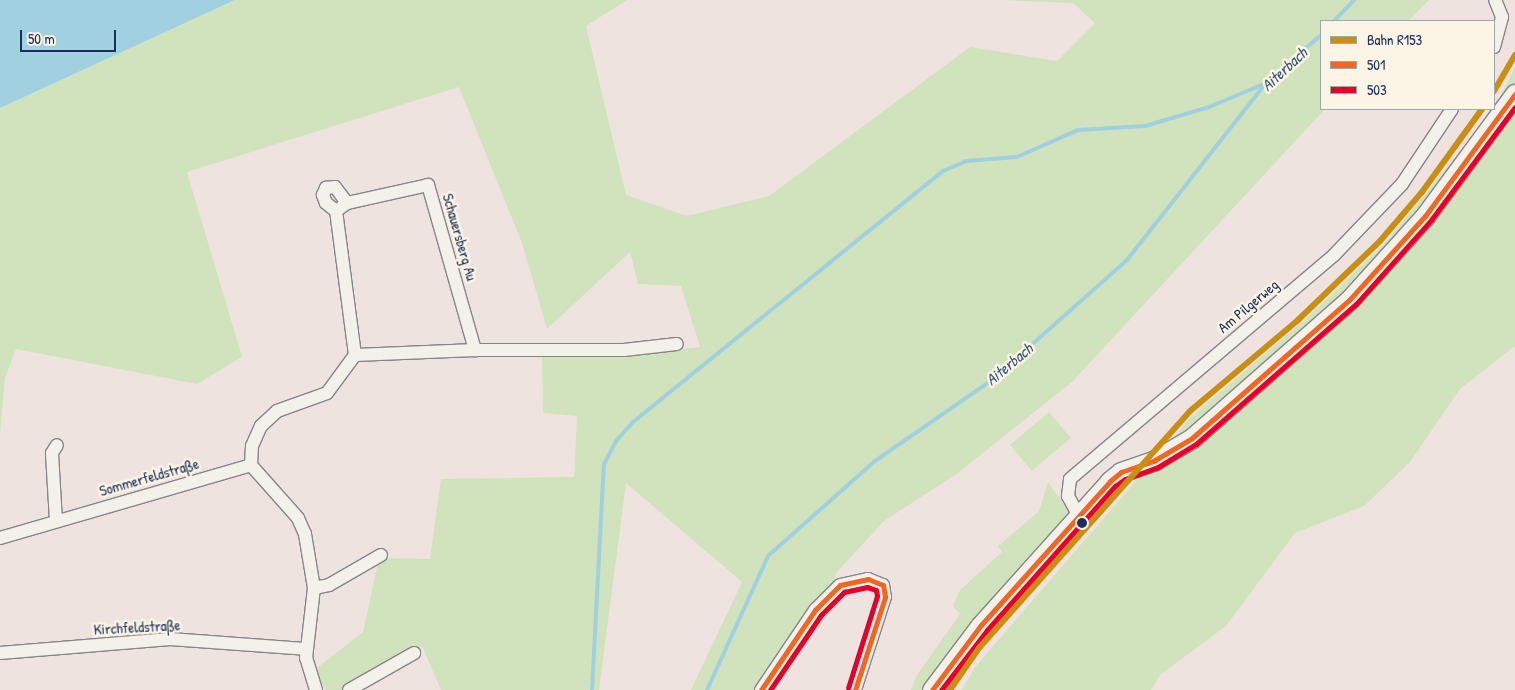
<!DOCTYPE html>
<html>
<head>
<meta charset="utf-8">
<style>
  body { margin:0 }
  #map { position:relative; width:1515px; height:690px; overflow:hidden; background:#efe3e0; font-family:"Patrick Hand",sans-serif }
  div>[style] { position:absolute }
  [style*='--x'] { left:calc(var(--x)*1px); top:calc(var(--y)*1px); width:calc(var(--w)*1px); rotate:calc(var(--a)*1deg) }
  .green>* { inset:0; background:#d1e3bd; transform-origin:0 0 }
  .water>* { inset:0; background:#a1d0e0 }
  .stream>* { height:4px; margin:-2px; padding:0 2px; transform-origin:2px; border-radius:2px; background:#a1d0e0 }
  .roads { filter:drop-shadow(1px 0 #86858c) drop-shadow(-1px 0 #86858c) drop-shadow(0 1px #86858c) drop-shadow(0 -1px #86858c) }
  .street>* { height:12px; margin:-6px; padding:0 6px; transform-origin:6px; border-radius:6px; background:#f4f0ea }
  .secondary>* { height:19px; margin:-9.5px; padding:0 9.5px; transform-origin:9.5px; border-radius:9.5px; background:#f4f0ea }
  .bus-1>* { height:5px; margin:-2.5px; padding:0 2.5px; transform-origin:2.5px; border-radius:2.5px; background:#f26522 }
  .bus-2>* { height:5px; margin:-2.5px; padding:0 2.5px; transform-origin:2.5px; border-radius:2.5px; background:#e4002b }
  .rail-1>* { height:6px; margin:-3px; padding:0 3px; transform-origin:3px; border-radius:3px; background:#cb8e13 }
  .dots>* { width:14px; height:14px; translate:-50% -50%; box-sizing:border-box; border:2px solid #fcf5e5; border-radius:50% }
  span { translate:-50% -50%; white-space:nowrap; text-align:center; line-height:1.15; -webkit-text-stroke:5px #fcf5e5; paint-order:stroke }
  .street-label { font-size:15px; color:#1b2f5e }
  .water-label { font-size:16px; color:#34557e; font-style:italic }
  .legend { position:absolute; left:1320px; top:20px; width:175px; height:90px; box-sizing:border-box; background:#fcf5e5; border:1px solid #a2a6af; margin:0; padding:6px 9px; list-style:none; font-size:15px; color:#1b2f5e }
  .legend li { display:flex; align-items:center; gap:10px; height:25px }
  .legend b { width:25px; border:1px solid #a2a6af }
  .scale { position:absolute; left:20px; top:30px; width:96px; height:22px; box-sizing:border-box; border:2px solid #1b2f5e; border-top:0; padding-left:6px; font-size:15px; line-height:18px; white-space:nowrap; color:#1b2f5e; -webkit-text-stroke:4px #fcf5e5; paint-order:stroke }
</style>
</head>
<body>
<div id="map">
  <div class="green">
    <div style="clip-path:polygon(235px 0,627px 0,586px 26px,626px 195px,687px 216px,769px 196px,970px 47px,1057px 61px,1095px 23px,1073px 3px,1001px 0,1429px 0,1408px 21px,1321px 21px,1321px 109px,1325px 109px,1072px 382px,958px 473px,884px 521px,836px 573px,832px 587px,758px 690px,691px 690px,742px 582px,626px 483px,599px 690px,441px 690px,422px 646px,340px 690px,326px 690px,313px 671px,363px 632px,379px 558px,430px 559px,441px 479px,574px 477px,577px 416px,543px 413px,542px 354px,622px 355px,700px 347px,681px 286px,638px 284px,630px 252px,547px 329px,522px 243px,459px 87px,187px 172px,242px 357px,197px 384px,16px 349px,5px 378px,0 436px,0 108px)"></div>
    <div style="clip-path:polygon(1515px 67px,1515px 84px,1482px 134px,1420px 210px,1353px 286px,1190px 432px,1171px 442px,1189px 419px,1308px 317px,1387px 241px,1494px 109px)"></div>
    <div style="clip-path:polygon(1515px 109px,1515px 346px,1460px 389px,1410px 462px,1364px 506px,1295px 533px,1226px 626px,1160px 675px,1151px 690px,962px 690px,975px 667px,1141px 475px,1173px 462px,1222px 422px,1430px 224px)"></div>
    <div style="left:1049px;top:412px;width:34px;height:51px;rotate:50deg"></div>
    <div style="clip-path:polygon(1048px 482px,1070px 513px,923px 690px,911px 690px,917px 675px,960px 614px,953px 606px,960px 590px,1002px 552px,998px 546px,1039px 511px)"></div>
  </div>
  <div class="water">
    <div style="clip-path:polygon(0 0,235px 0,0 108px)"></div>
  </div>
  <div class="stream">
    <div style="--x:1334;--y:21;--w:29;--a:-46"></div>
    <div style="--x:592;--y:690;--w:226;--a:-87"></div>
    <div style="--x:604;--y:464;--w:26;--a:-62"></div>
    <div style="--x:616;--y:441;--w:25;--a:-48"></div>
    <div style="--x:633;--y:422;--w:399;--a:-39"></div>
    <div style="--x:943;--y:171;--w:25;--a:-23"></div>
    <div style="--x:966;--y:161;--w:51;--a:-4.5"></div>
    <div style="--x:1017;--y:157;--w:67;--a:-23.9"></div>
    <div style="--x:1078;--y:130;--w:67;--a:-3.4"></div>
    <div style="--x:1145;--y:126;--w:67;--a:-16.5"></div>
    <div style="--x:1209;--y:107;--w:62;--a:-22.8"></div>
    <div style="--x:707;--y:690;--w:147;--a:-65.5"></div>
    <div style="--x:768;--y:556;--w:143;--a:-41.6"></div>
    <div style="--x:875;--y:461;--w:142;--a:-34.7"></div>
    <div style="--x:992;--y:380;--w:181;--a:-41.6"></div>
    <div style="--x:1127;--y:260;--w:225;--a:-51.9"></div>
    <div style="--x:1266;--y:83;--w:73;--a:-41.1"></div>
  </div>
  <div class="roads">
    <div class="street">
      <div style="--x:1494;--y:47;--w:31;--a:-75"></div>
      <div style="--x:1502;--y:17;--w:18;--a:-112"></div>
      <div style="--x:336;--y:211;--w:13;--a:-141"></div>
      <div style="--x:326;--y:203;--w:9;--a:-111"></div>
      <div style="--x:323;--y:195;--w:8;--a:-67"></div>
      <div style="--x:326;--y:188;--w:9;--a:-6"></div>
      <div style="--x:335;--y:187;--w:20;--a:53"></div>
      <div style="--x:355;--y:355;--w:145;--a:-97.5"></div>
      <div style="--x:336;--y:211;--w:14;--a:-36"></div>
      <div style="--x:347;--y:203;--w:83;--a:-12.5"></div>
      <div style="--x:428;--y:185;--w:172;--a:74.1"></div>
      <div style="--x:1079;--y:516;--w:23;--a:-119"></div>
      <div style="--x:1068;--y:496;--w:17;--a:-83"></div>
      <div style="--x:1070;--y:479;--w:346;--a:-40.3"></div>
      <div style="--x:1334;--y:255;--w:98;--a:-46.2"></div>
      <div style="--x:1402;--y:184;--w:90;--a:-56.3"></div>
      <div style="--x:56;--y:521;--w:68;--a:-93.4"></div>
      <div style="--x:52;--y:453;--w:9;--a:-58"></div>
      <div style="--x:0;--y:538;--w:261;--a:-16.2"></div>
      <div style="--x:314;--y:588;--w:15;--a:-11"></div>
      <div style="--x:329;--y:585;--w:60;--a:-30"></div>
      <div style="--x:0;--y:653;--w:171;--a:-4.7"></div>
      <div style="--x:170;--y:639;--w:135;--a:4.2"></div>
      <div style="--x:316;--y:690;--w:34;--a:-107"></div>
      <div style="--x:306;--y:658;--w:70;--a:-83.5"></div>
      <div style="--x:314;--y:588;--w:55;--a:-99.5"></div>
      <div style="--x:305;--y:534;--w:17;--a:-114"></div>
      <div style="--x:298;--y:518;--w:71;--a:-131.6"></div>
      <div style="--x:251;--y:465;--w:19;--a:-87"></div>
      <div style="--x:252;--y:446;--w:22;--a:-66"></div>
      <div style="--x:261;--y:426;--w:22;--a:-43"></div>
      <div style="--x:277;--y:411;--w:53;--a:-19.8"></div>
      <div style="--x:327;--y:393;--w:47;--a:-53.6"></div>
      <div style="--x:355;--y:355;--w:120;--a:-2.4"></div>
      <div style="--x:475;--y:350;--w:149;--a:0"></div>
      <div style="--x:624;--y:350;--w:53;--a:-6.5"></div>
      <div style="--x:349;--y:690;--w:75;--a:-29.6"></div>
      <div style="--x:761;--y:690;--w:97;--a:-56"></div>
      <div style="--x:815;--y:610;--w:35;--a:-45"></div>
      <div style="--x:840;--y:585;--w:29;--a:-12"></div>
      <div style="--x:868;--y:579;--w:16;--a:22"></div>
      <div style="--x:883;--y:585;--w:12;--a:81"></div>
      <div style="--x:885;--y:597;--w:98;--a:107.9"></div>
    </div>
    <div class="secondary">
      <div style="--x:932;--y:690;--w:81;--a:-53"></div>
      <div style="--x:981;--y:625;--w:193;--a:-48.1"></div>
      <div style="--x:1110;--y:481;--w:14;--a:-39"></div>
      <div style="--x:1121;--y:472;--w:36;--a:-19"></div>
      <div style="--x:1155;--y:460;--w:43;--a:-30.7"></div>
      <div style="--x:1192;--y:438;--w:210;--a:-41.3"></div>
      <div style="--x:1350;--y:299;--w:112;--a:-47.9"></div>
      <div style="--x:1425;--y:216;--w:152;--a:-53.6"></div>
    </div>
  </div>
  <div class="bus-1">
    <div style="--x:761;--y:690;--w:97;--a:-56"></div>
    <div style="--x:815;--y:610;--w:35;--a:-45"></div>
    <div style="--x:840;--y:585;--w:29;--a:-12"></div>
    <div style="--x:868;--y:579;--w:16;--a:22"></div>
    <div style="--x:855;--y:690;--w:98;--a:-72.1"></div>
    <div style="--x:885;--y:597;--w:12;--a:-99"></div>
    <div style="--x:932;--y:690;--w:81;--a:-53"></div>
    <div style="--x:981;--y:625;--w:193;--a:-48.1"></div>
    <div style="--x:1110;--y:481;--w:14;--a:-39"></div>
    <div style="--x:1121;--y:472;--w:36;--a:-19"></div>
    <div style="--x:1155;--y:460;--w:43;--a:-30.7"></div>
    <div style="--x:1192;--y:438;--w:210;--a:-41.3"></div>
    <div style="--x:1350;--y:299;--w:112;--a:-47.9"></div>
    <div style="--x:1425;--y:216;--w:152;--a:-53.6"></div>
  </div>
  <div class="bus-2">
    <div style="--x:770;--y:690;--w:91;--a:-55.8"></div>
    <div style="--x:821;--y:615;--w:33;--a:-45"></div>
    <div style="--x:844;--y:592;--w:24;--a:-12"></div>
    <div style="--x:867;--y:587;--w:9;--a:18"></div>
    <div style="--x:876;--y:590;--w:6;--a:81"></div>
    <div style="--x:877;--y:596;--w:96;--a:107.5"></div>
    <div style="--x:941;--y:690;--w:76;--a:-52.5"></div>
    <div style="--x:987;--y:630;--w:193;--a:-48.4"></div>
    <div style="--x:1115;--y:486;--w:12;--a:-35"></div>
    <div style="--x:1125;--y:479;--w:35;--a:-20"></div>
    <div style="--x:1158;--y:467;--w:44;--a:-31.2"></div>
    <div style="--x:1196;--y:444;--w:213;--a:-41.2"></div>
    <div style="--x:1356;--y:304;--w:113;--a:-48.2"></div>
    <div style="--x:1431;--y:220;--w:141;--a:-53.4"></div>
  </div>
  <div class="rail-1">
    <div style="--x:1494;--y:91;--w:42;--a:-59.7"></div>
    <div style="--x:950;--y:690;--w:51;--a:-55.4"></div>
    <div style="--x:979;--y:648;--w:317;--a:-48.3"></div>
    <div style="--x:1190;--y:411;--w:141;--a:-40.1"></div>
    <div style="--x:1298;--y:320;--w:114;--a:-43.9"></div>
    <div style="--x:1380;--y:241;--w:65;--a:-49.4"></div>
    <div style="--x:1422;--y:192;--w:102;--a:-54.1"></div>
  </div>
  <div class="dots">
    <div style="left:1082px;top:523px;background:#1b2f5e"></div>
  </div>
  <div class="street-label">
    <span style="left:460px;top:237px;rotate:74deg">Schauersberg Au</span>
    <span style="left:1248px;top:306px;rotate:-40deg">Am Pilgerweg</span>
    <span style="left:149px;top:477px;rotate:-16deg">Sommerfeldstraße</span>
    <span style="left:137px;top:627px;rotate:-3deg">Kirchfeldstraße</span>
  </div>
  <div class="water-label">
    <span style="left:1284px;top:69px;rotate:-43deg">Aiterbach</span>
    <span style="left:1009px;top:364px;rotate:-40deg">Aiterbach</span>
  </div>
  <ul class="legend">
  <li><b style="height:6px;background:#cb8e13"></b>Bahn R153</li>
  <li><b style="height:6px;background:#f26522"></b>501</li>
  <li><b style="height:6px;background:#e4002b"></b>503</li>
  </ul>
  <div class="scale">50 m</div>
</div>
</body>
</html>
